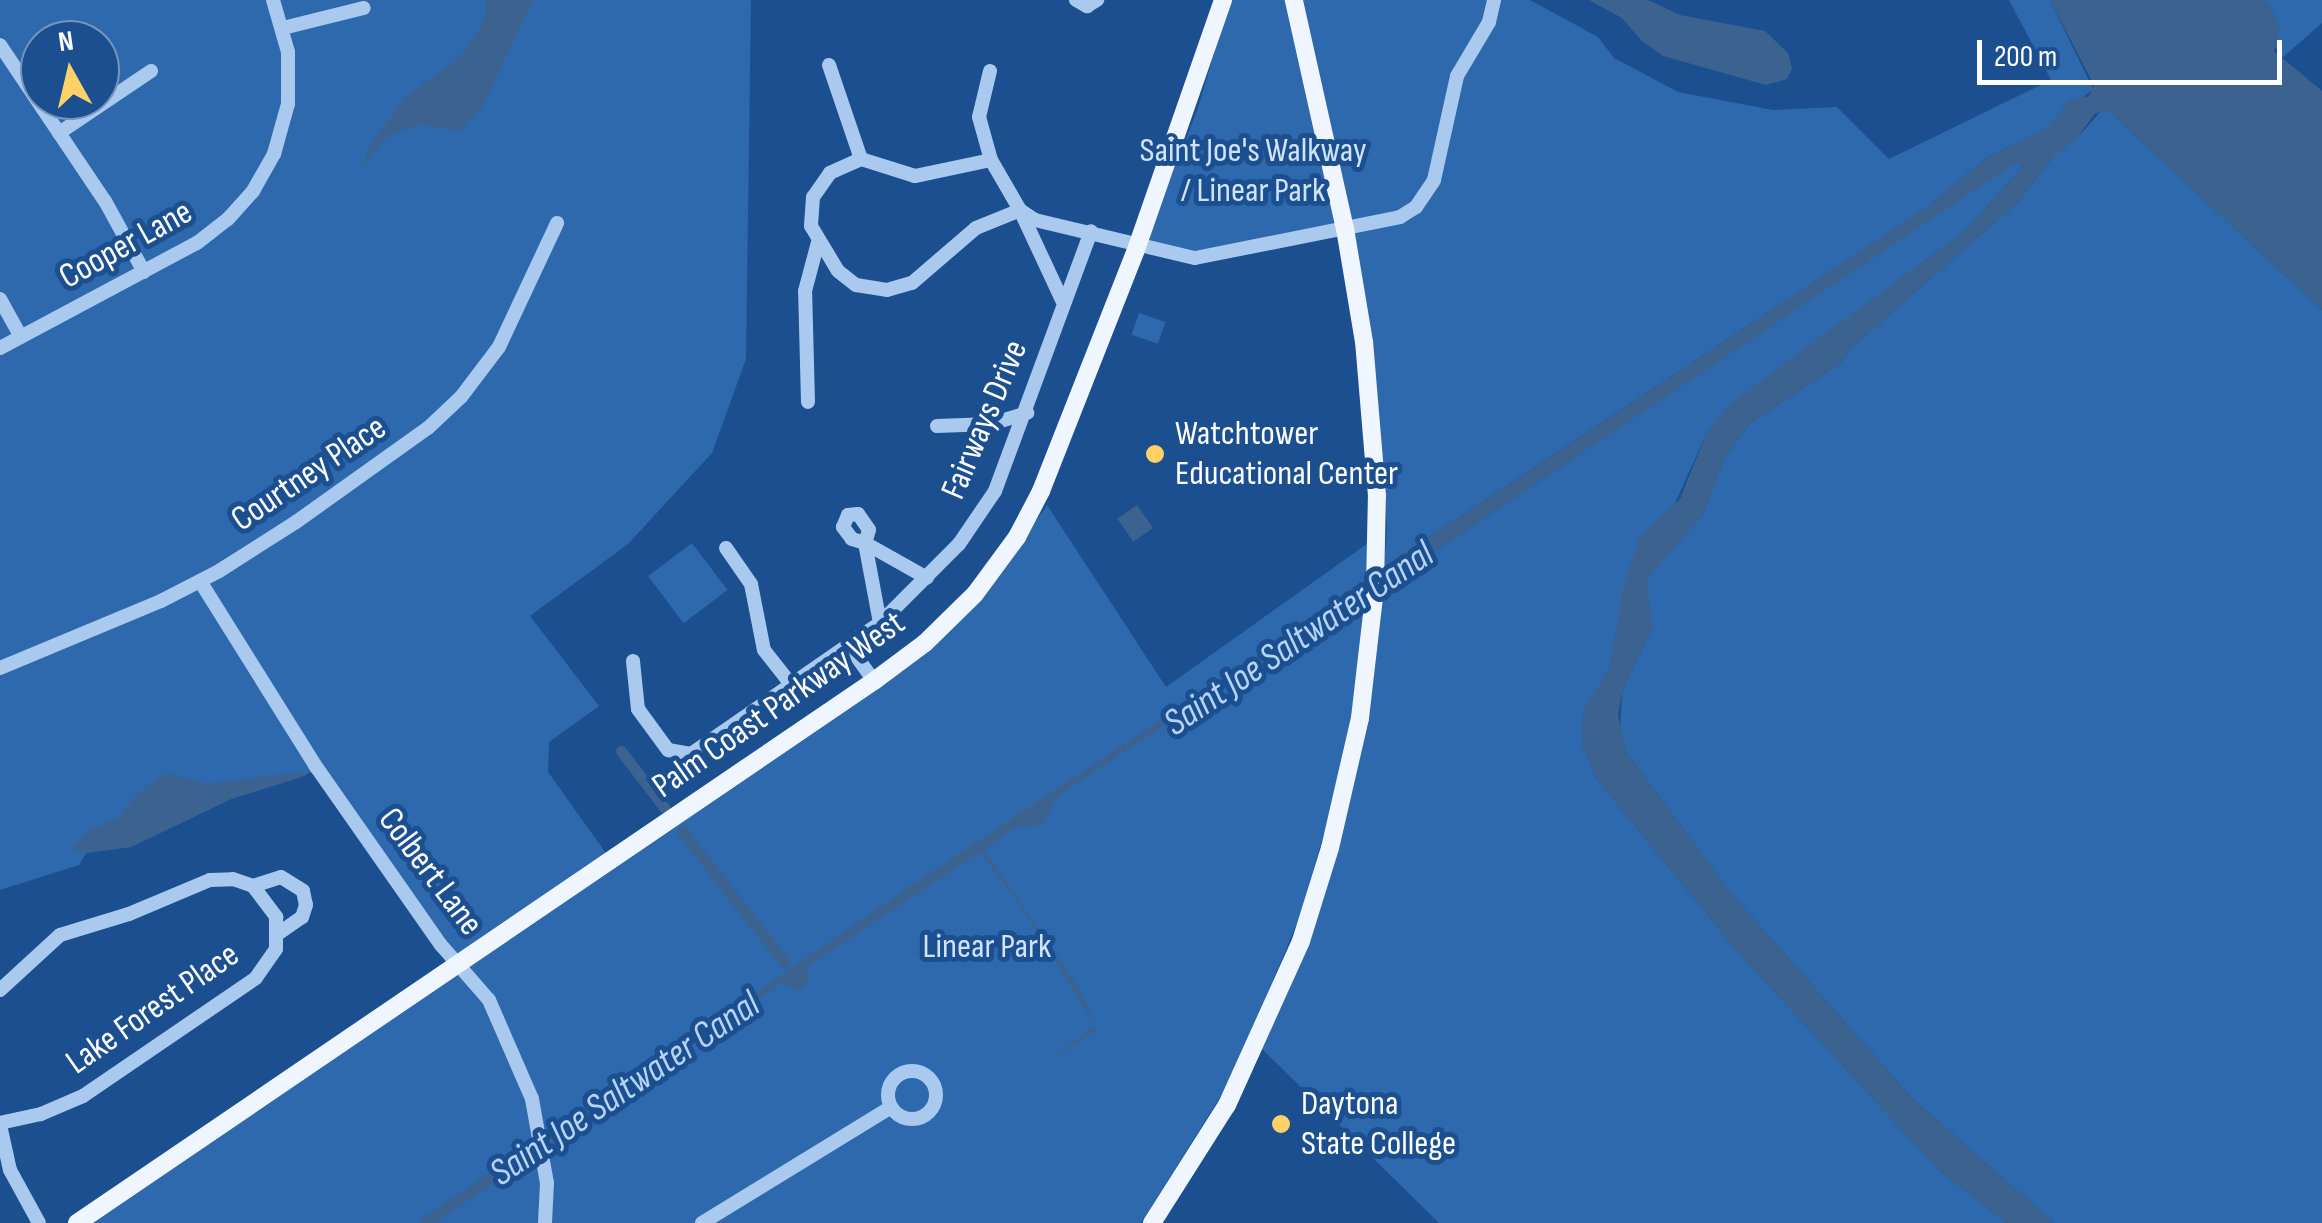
<!DOCTYPE html>
<html>
<head>
<meta charset="utf-8">
<style>
  body { margin:0 }
  #map { position:relative; width:2322px; height:1223px; overflow:hidden; background:#1b4f8f; font-family:"Sofia Sans Condensed",sans-serif }
  div>[style] { position:absolute }
  [style*='--x'] { left:calc(var(--x)*1px); top:calc(var(--y)*1px); width:calc(var(--w)*1px); rotate:calc(var(--a)*1deg) }
  .green>* { inset:0; background:#2e69ad; transform-origin:0 0 }
  .water>* { inset:0; background:#3c6290; transform-origin:0 0 }
  .canal>* { height:11px; margin:-5.5px; padding:0 5.5px; transform-origin:5.5px; border-radius:5.5px; background:#3c6290 }
  .minor>* { height:14px; margin:-7px; padding:0 7px; transform-origin:7px; border-radius:7px; background:#a9c9ee }
  .minor>.ring { margin:-7px; padding:0; box-sizing:content-box; background:none; border:14px solid #a9c9ee; border-radius:50% }
  .major>* { height:18px; margin:-9px; padding:0 9px; transform-origin:9px; border-radius:9px; background:#f0f6ff }
  .dots>* { width:28px; height:28px; translate:-50% -50%; box-sizing:border-box; border:5px solid #1b4f8f; border-radius:50% }
  span { translate:-50% -50%; white-space:nowrap; text-align:center; line-height:1.15; -webkit-text-stroke:10px #1b4f8f; paint-order:stroke }
  .park-label { font-size:35px; color:#cfe3fa }
  .street-label { font-size:35px; color:#fff }
  .poi-label { font-size:35px; color:#fff }
  .left { translate:0 -50%; text-align:left }
  .water-label { font-size:38px; color:#b5d3f5; font-style:italic }
  .north { position:absolute; left:20px; top:20px; width:100px; height:100px; box-sizing:border-box; background:#1b4f8f; border:2px solid #7695bc; border-radius:50%; rotate:352deg; font-size:28px; font-weight:700; line-height:40px; text-align:center; color:#fff }
  .north::after { content:''; display:block; margin:auto; width:35px; height:45px; background:#ffd166; clip-path:polygon(50% 0,100% 100%,50% 72%,0 100%) }
  .scale { position:absolute; left:1977px; top:40px; width:305px; height:45px; box-sizing:border-box; border:5px solid #fff; border-top:0; padding-left:12px; font-size:30px; line-height:35px; white-space:nowrap; color:#fff; -webkit-text-stroke:8px #1b4f8f; paint-order:stroke }
</style>
</head>
<body>
<div id="map">
  <div class="green">
    <div style="clip-path:polygon(evenodd,0 0,751px 0,746px 359px,712px 453px,628px 544px,530px 616px,599px 706px,549px 742px,548px 772px,608px 856px,458px 956px,321px 765px,304px 776px,231px 799px,131px 847px,86px 853px,79px 865px,0 890px,0 0,40px 40px,100px 40px,100px 100px,40px 100px,40px 40px)"></div>
    <div style="clip-path:polygon(1230px 0,1288px 0,1337px 224px,1195px 255px,1144px 244px,1197px 111px)"></div>
    <div style="clip-path:polygon(1300px 0,1530px 0,1598px 37px,1614px 58px,1678px 92px,1773px 110px,1837px 107px,1889px 159px,2051px 80px,2009px 0,2050px 0,2093px 89px,2046px 129px,1988px 157px,1927px 207px,1384px 567px,1387px 526px,1382px 458px,1355px 234px)"></div>
    <div style="clip-path:polygon(2262px 0,2322px 0,2322px 23px,2282px 58px,2273px 43px,2279px 27px,2269px 4px)"></div>
    <div style="clip-path:polygon(2102px 110px,2109px 111px,2322px 310px,2322px 1223px,2054px 1223px,1911px 1097px,1729px 891px,1627px 753px,1620px 734px,1622px 692px,1652px 627px,1646px 579px,1704px 513px,1722px 463px,1749px 424px,1842px 362px,1850px 349px,2019px 201px,2058px 150px,2078px 137px)"></div>
    <div style="clip-path:polygon(2018px 160px,2022px 167px,1965px 231px,1730px 405px,1706px 434px,1619px 629px,1609px 669px,1584px 711px,1582px 743px,1596px 778px,1737px 951px,1939px 1170px,2007px 1223px,1439px 1223px,1259px 1046px,1306px 944px,1380px 588px)"></div>
    <div style="left:1139px;top:313px;width:28px;height:23px;rotate:19deg"></div>
    <div style="clip-path:polygon(1047px 505px,1166px 687px,1371px 541px,1358px 685px,1345px 760px,1300px 916px,1231px 1080px,1141px 1223px,86px 1223px,917px 658px,984px 596px)"></div>
    <div style="left:692px;top:543px;width:59px;height:55px;rotate:53deg"></div>
  </div>
  <div class="water">
    <div style="clip-path:polygon(486px 0,533px 0,482px 107px,459px 131px,421px 124px,394px 133px,382px 141px,363px 168px,369px 146px,406px 97px,459px 58px,478px 33px,486px 12px)"></div>
    <div style="clip-path:polygon(1589px 0,1648px 0,1680px 15px,1765px 31px,1788px 53px,1792px 68px,1787px 79px,1766px 85px,1663px 56px,1642px 41px,1622px 18px)"></div>
    <div style="clip-path:polygon(2050px 0,2262px 0,2269px 4px,2280px 28px,2274px 51px,2322px 91px,2322px 310px,2109px 111px,2095px 113px,2078px 137px,2050px 160px,2019px 201px,1850px 349px,1842px 362px,1749px 424px,1722px 463px,1704px 513px,1647px 579px,1652px 627px,1622px 692px,1618px 715px,1627px 753px,1729px 891px,1911px 1097px,2054px 1223px,2007px 1223px,1939px 1170px,1737px 951px,1596px 778px,1582px 743px,1583px 711px,1609px 669px,1624px 584px,1640px 536px,1680px 499px,1706px 434px,1729px 405px,1965px 231px,2022px 167px,2019px 161px,1380px 588px,1384px 567px,1927px 207px,1988px 157px,2046px 129px,2069px 101px,2089px 96px,2094px 85px)"></div>
    <div style="left:1137px;top:505px;width:28px;height:24px;rotate:55deg"></div>
    <div style="clip-path:polygon(1360px 588px,1360px 596px,1055px 798px,1044px 824px,1016px 827px,984px 849px,1081px 992px,1097px 1030px,1046px 1063px,1095px 1025px,1016px 899px,980px 852px,807px 967px,809px 983px,802px 988px,796px 991px,782px 983px,552px 1143px,550px 1135px,910px 886px)"></div>
    <div style="clip-path:polygon(303px 772px,305px 776px,231px 799px,131px 847px,86px 853px,72px 849px,87px 832px,119px 817px,138px 793px,166px 773px,208px 784px)"></div>
  </div>
  <div class="canal">
    <div style="--x:621;--y:751;--w:71;--a:52.5"></div>
    <div style="--x:682;--y:831;--w:167;--a:52"></div>
    <div style="--x:424;--y:1223;--w:166;--a:-34"></div>
  </div>
  <div class="minor">
    <div style="--x:1076;--y:0;--w:13;--a:29"></div>
    <div style="--x:1087;--y:6;--w:12;--a:-31"></div>
    <div style="--x:283;--y:28;--w:83;--a:-13.9"></div>
    <div style="--x:0;--y:45;--w:188;--a:56.1"></div>
    <div style="--x:105;--y:201;--w:81;--a:61.2"></div>
    <div style="--x:829;--y:65;--w:99;--a:71.2"></div>
    <div style="--x:990;--y:71;--w:47;--a:103.4"></div>
    <div style="--x:979;--y:117;--w:45;--a:74.4"></div>
    <div style="--x:59;--y:133;--w:111;--a:-34"></div>
    <div style="--x:0;--y:299;--w:43;--a:61.1"></div>
    <div style="--x:1062;--y:300;--w:99;--a:-115"></div>
    <div style="--x:1020;--y:210;--w:58;--a:-120.1"></div>
    <div style="--x:991;--y:160;--w:78;--a:168.1"></div>
    <div style="--x:915;--y:176;--w:57;--a:-162.5"></div>
    <div style="--x:861;--y:159;--w:34;--a:156"></div>
    <div style="--x:830;--y:173;--w:29;--a:125"></div>
    <div style="--x:813;--y:197;--w:29;--a:94"></div>
    <div style="--x:811;--y:226;--w:52;--a:59"></div>
    <div style="--x:838;--y:271;--w:23;--a:38"></div>
    <div style="--x:856;--y:285;--w:31;--a:9"></div>
    <div style="--x:887;--y:290;--w:26;--a:-16"></div>
    <div style="--x:912;--y:283;--w:84;--a:-40.7"></div>
    <div style="--x:976;--y:228;--w:48;--a:-22.2"></div>
    <div style="--x:1020;--y:210;--w:18;--a:34"></div>
    <div style="--x:1035;--y:220;--w:164;--a:13.4"></div>
    <div style="--x:1195;--y:258;--w:209;--a:-11.3"></div>
    <div style="--x:1400;--y:217;--w:19;--a:-32"></div>
    <div style="--x:1416;--y:207;--w:32;--a:-56"></div>
    <div style="--x:1434;--y:180;--w:107;--a:-77.5"></div>
    <div style="--x:1457;--y:76;--w:63;--a:-59.3"></div>
    <div style="--x:1489;--y:22;--w:23;--a:-77"></div>
    <div style="--x:0;--y:348;--w:223;--a:-28.1"></div>
    <div style="--x:197;--y:243;--w:39;--a:-38"></div>
    <div style="--x:228;--y:219;--w:38;--a:-48"></div>
    <div style="--x:253;--y:191;--w:43;--a:-60.4"></div>
    <div style="--x:274;--y:154;--w:52;--a:-74.4"></div>
    <div style="--x:288;--y:104;--w:52;--a:-90"></div>
    <div style="--x:288;--y:52;--w:54;--a:-106.1"></div>
    <div style="--x:808;--y:402;--w:111;--a:-91.5"></div>
    <div style="--x:805;--y:291;--w:51;--a:-75.1"></div>
    <div style="--x:937;--y:426;--w:54;--a:-2.1"></div>
    <div style="--x:991;--y:424;--w:38;--a:-17"></div>
    <div style="--x:858;--y:514;--w:19;--a:55"></div>
    <div style="--x:869;--y:530;--w:14;--a:107"></div>
    <div style="--x:865;--y:543;--w:14;--a:-163"></div>
    <div style="--x:852;--y:539;--w:15;--a:-127"></div>
    <div style="--x:843;--y:527;--w:13;--a:-67"></div>
    <div style="--x:848;--y:515;--w:10;--a:-6"></div>
    <div style="--x:726;--y:548;--w:44;--a:55.2"></div>
    <div style="--x:751;--y:584;--w:67;--a:78.9"></div>
    <div style="--x:764;--y:650;--w:42;--a:51.8"></div>
    <div style="--x:200;--y:581;--w:221;--a:58"></div>
    <div style="--x:317;--y:768;--w:216;--a:55"></div>
    <div style="--x:441;--y:945;--w:73;--a:48.9"></div>
    <div style="--x:489;--y:1000;--w:108;--a:66.5"></div>
    <div style="--x:532;--y:1099;--w:85;--a:79.9"></div>
    <div style="--x:547;--y:1183;--w:40;--a:92.9"></div>
    <div style="--x:880;--y:623;--w:81;--a:-100.6"></div>
    <div style="--x:865;--y:543;--w:71;--a:29.4"></div>
    <div style="--x:849;--y:646;--w:43;--a:54.5"></div>
    <div style="--x:633;--y:661;--w:48;--a:84.1"></div>
    <div style="--x:638;--y:709;--w:51;--a:53.8"></div>
    <div style="--x:668;--y:750;--w:23;--a:10"></div>
    <div style="--x:691;--y:754;--w:230;--a:-34.7"></div>
    <div style="--x:880;--y:623;--w:112;--a:-45"></div>
    <div style="--x:959;--y:544;--w:64;--a:-55.8"></div>
    <div style="--x:995;--y:491;--w:277;--a:-69.7"></div>
    <div style="--x:0;--y:668;--w:174;--a:-22.6"></div>
    <div style="--x:161;--y:601;--w:65;--a:-27.3"></div>
    <div style="--x:219;--y:571;--w:91;--a:-32.5"></div>
    <div style="--x:296;--y:522;--w:162;--a:-35.5"></div>
    <div style="--x:428;--y:428;--w:45;--a:-43.2"></div>
    <div style="--x:461;--y:397;--w:63;--a:-52.8"></div>
    <div style="--x:499;--y:347;--w:137;--a:-64.9"></div>
    <div style="--x:253;--y:886;--w:29;--a:-18"></div>
    <div style="--x:281;--y:877;--w:26;--a:32"></div>
    <div style="--x:303;--y:891;--w:14;--a:78"></div>
    <div style="--x:306;--y:905;--w:13;--a:108"></div>
    <div style="--x:302;--y:917;--w:29;--a:145"></div>
    <div style="--x:0;--y:990;--w:81;--a:-42.5"></div>
    <div style="--x:60;--y:935;--w:72;--a:-16.9"></div>
    <div style="--x:129;--y:914;--w:88;--a:-22.8"></div>
    <div style="--x:210;--y:880;--w:23;--a:-2"></div>
    <div style="--x:233;--y:879;--w:21;--a:19"></div>
    <div style="--x:253;--y:886;--w:39;--a:53"></div>
    <div style="--x:276;--y:917;--w:32;--a:90"></div>
    <div style="--x:276;--y:949;--w:35;--a:125"></div>
    <div style="--x:256;--y:978;--w:209;--a:145.7"></div>
    <div style="--x:83;--y:1096;--w:46;--a:156.8"></div>
    <div style="--x:41;--y:1114;--w:42;--a:167.6"></div>
    <div class="ring" style="left:888px;top:1071px;width:34px;height:34px"></div>
    <div style="--x:0;--y:1125;--w:46;--a:77.5"></div>
    <div style="--x:10;--y:1170;--w:60;--a:61.3"></div>
    <div style="--x:702;--y:1223;--w:222;--a:-31.5"></div>
  </div>
  <div class="major">
    <div style="--x:77;--y:1223;--w:964;--a:-34.22"></div>
    <div style="--x:874;--y:681;--w:64;--a:-36.7"></div>
    <div style="--x:925;--y:643;--w:70;--a:-44.4"></div>
    <div style="--x:975;--y:594;--w:71;--a:-53.6"></div>
    <div style="--x:1017;--y:537;--w:52;--a:-62.4"></div>
    <div style="--x:1041;--y:491;--w:262;--a:-68.5"></div>
    <div style="--x:1137;--y:247;--w:262;--a:-70.8"></div>
    <div style="--x:1152;--y:1223;--w:140;--a:-57.6"></div>
    <div style="--x:1227;--y:1105;--w:180;--a:-65.7"></div>
    <div style="--x:1301;--y:941;--w:97;--a:-72.7"></div>
    <div style="--x:1330;--y:848;--w:133;--a:-77"></div>
    <div style="--x:1360;--y:718;--w:131;--a:-83.4"></div>
    <div style="--x:1375;--y:588;--w:92;--a:-88.8"></div>
    <div style="--x:1377;--y:496;--w:155;--a:-94.8"></div>
    <div style="--x:1364;--y:342;--w:115;--a:-99.5"></div>
    <div style="--x:1345;--y:229;--w:235;--a:-102.6"></div>
  </div>
  <div class="dots">
    <div style="left:1155px;top:454px;background:#ffd166"></div>
    <div style="left:1281px;top:1124px;background:#ffd166"></div>
  </div>
  <div class="park-label">
    <span style="left:1253px;top:171px">Saint Joe's Walkway<br>/ Linear Park</span>
    <span style="left:987px;top:947px">Linear Park</span>
  </div>
  <div class="street-label">
    <span style="left:126px;top:245px;rotate:-29deg">Cooper Lane</span>
    <span style="left:985px;top:420px;rotate:-67deg">Fairways Drive</span>
    <span style="left:309px;top:474px;rotate:-34deg">Courtney Place</span>
    <span style="left:779px;top:705px;rotate:-35deg">Palm Coast Parkway West</span>
    <span style="left:430px;top:872px;rotate:53deg">Colbert Lane</span>
    <span style="left:153px;top:1009px;rotate:-35deg">Lake Forest Place</span>
  </div>
  <div class="poi-label">
    <span class="left" style="left:1175px;top:454px">Watchtower<br>Educational Center</span>
    <span class="left" style="left:1301px;top:1124px">Daytona<br>State College</span>
  </div>
  <div class="water-label">
    <span style="left:1299px;top:639px;rotate:-34deg">Saint Joe Saltwater Canal</span>
    <span style="left:625px;top:1089px;rotate:-34deg">Saint Joe Saltwater Canal</span>
  </div>
  <div class="north">N</div>
  <div class="scale">200 m</div>
</div>
</body>
</html>
